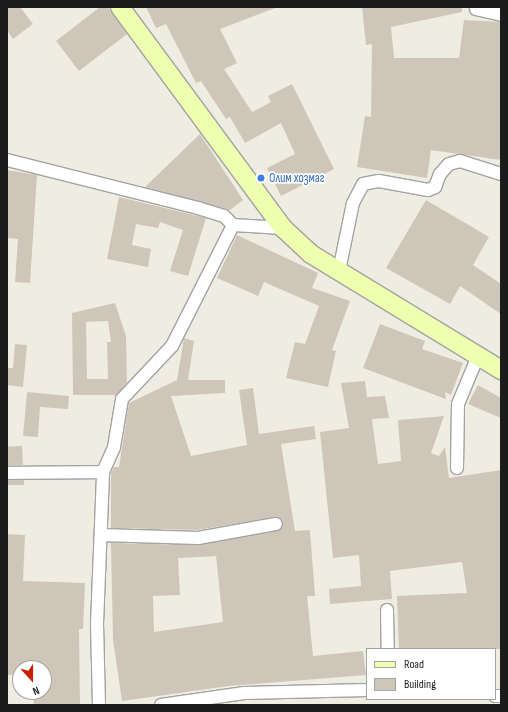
<!DOCTYPE html>
<html>
<head>
<meta charset="utf-8">
<style>
  body { margin:0 }
  #map { position:relative; width:508px; height:712px; overflow:hidden; background:#efece1; font-family:"Sofia Sans Condensed",sans-serif }
  div>[style] { position:absolute }
  [style*='--x'] { left:calc(var(--x)*1px); top:calc(var(--y)*1px); width:calc(var(--w)*1px); rotate:calc(var(--a)*1deg) }
  .building>* { inset:0; background:#cfc6ba; transform-origin:0 0 }
  .roads { filter:drop-shadow(1px 0 #a3a3a3) drop-shadow(-1px 0 #a3a3a3) drop-shadow(0 1px #a3a3a3) drop-shadow(0 -1px #a3a3a3) }
  .minor>* { height:12px; margin:-6px; padding:0 6px; transform-origin:6px; border-radius:6px; background:#fff }
  .secondary>* { height:18px; margin:-9px; padding:0 9px; transform-origin:9px; border-radius:9px; background:#eeffaf }
  .dots>* { width:11px; height:11px; translate:-50% -50%; box-sizing:border-box; border:2px solid #fff; border-radius:50% }
  span { translate:-50% -50%; white-space:nowrap; text-align:center; line-height:1.15; -webkit-text-stroke:3.5px #fff; paint-order:stroke }
  .shop-label { font-size:13px; color:#366cbe }
  .left { translate:0 -50%; text-align:left }
  .frame { position:absolute; inset:0; border:8px solid #1c1c1c; pointer-events:none }
  .legend { position:absolute; left:366px; top:648px; width:130px; height:52px; box-sizing:border-box; background:#fff; border:1px solid #a4a4a4; margin:0; padding:5px 7px; list-style:none; font-size:12px; color:#1c1c1c }
  .legend li { display:flex; align-items:center; gap:8px; height:20px }
  .legend b { width:20px; border:1px solid #a4a4a4 }
  .north { position:absolute; left:12px; top:660px; width:40px; height:40px; box-sizing:border-box; background:#fff; border:1px solid #a4a4a4; border-radius:50%; rotate:159deg; font-size:11px; font-weight:700; line-height:16px; text-align:center; color:#1c1c1c }
  .north::after { content:''; display:block; margin:auto; width:14px; height:18px; background:#c82000; clip-path:polygon(50% 0,100% 100%,50% 72%,0 100%) }
</style>
</head>
<body>
<div id="map">
  <div class="building">
    <div style="clip-path:polygon(7px 7px,20px 7px,33px 24px,13px 39px,7px 30px)"></div>
    <div style="clip-path:polygon(100px 7px,108px 7px,127px 34px,79px 71px,56px 41px)"></div>
    <div style="clip-path:polygon(146px 7px,278px 7px,220px 29px,237px 63px,224px 69px,252px 112px,271px 102px,268px 96px,292px 84px,334px 169px,281px 196px,267px 168px,295px 154px,281px 123px,245px 143px,230px 117px,226px 119px,201px 81px,196px 83px,166px 24px,156px 28px)"></div>
    <div style="clip-path:polygon(362px 7px,462px 7px,462px 12px,391px 27px,394px 58px,459px 58px,464px 20px,501px 22px,501px 160px,431px 150px,427px 178px,357px 167px,365px 116px,371px 117px,372px 44px,366px 45px)"></div>
    <div style="clip-path:polygon(200px 134px,243px 200px,230px 210px,145px 187px)"></div>
    <div style="clip-path:polygon(7px 170px,37px 175px,30px 283px,15px 282px,18px 239px,7px 238px)"></div>
    <div style="clip-path:polygon(119px 197px,206px 218px,188px 276px,170px 271px,183px 230px,160px 222px,158px 228px,136px 224px,132px 245px,151px 249px,148px 267px,107px 259px)"></div>
    <div style="clip-path:polygon(426px 200px,489px 237px,473px 265px,501px 284px,501px 314px,460px 286px,450px 304px,386px 268px)"></div>
    <div style="clip-path:polygon(237px 235px,318px 273px,312px 288px,350px 301px,332px 350px,336px 351px,328px 387px,286px 378px,295px 342px,305px 344px,319px 306px,264px 282px,258px 296px,217px 278px)"></div>
    <div style="clip-path:polygon(evenodd,115px 303px,126px 336px,127px 383px,116px 395px,73px 395px,72px 313px,115px 303px,108px 321px,111px 342px,107px 342px,108px 379px,87px 379px,86px 322px,108px 321px)"></div>
    <div style="clip-path:polygon(380px 324px,425px 341px,422px 349px,463px 363px,451px 395px,445px 392px,446px 399px,363px 368px)"></div>
    <div style="clip-path:polygon(evenodd,184px 338px,194px 341px,188px 380px,225px 380px,225px 393px,171px 396px,191px 456px,247px 445px,239px 390px,253px 388px,259px 434px,314px 426px,316px 439px,281px 444px,295px 531px,310px 530px,315px 596px,307px 596px,313px 656px,363px 651px,366px 675px,229px 686px,122px 701px,113px 640px,111px 543px,199px 545px,277px 531px,283px 526px,282px 519px,275px 517px,197px 530px,111px 528px,111px 473px,114px 467px,119px 467px,129px 403px,177px 380px,184px 338px,216px 556px,223px 622px,154px 632px,153px 596px,180px 595px,178px 558px,216px 556px)"></div>
    <div style="clip-path:polygon(15px 344px,27px 345px,23px 387px,7px 385px,7px 368px,13px 368px)"></div>
    <div style="clip-path:polygon(365px 381px,367px 397px,385px 396px,389px 418px,372px 419px,378px 464px,401px 461px,398px 420px,444px 416px,431px 453px,439px 456px,445px 447px,449px 478px,501px 470px,501px 649px,399px 649px,397px 596px,467px 593px,462px 562px,390px 571px,392px 599px,330px 604px,329px 589px,361px 586px,359px 555px,333px 558px,320px 432px,349px 428px,341px 383px)"></div>
    <div style="clip-path:polygon(478px 385px,501px 398px,501px 418px,468px 404px)"></div>
    <div style="clip-path:polygon(27px 392px,69px 396px,68px 409px,40px 407px,38px 437px,23px 436px)"></div>
    <div style="left:22px;top:446px;width:19px;height:15px;rotate:87deg"></div>
    <div style="left:7px;top:480px;width:17px;height:5px"></div>
    <div style="clip-path:polygon(7px 534px,25px 535px,23px 581px,85px 583px,83px 629px,79px 629px,80px 705px,34px 705px,33px 692px,44px 692px,44px 668px,18px 668px,18px 674px,7px 675px)"></div>
  </div>
  <div class="roads">
    <div class="minor">
      <div style="--x:476;--y:9;--w:26;--a:13"></div>
      <div style="--x:7;--y:160;--w:197;--a:14.1"></div>
      <div style="--x:198;--y:208;--w:27;--a:17"></div>
      <div style="--x:224;--y:216;--w:13;--a:45"></div>
      <div style="--x:339;--y:271;--w:69;--a:-78.4"></div>
      <div style="--x:353;--y:203;--w:21;--a:-62"></div>
      <div style="--x:363;--y:184;--w:16;--a:-11"></div>
      <div style="--x:379;--y:181;--w:50;--a:10.4"></div>
      <div style="--x:428;--y:190;--w:8;--a:-23"></div>
      <div style="--x:435;--y:187;--w:14;--a:-69"></div>
      <div style="--x:440;--y:174;--w:13;--a:-48"></div>
      <div style="--x:449;--y:164;--w:11;--a:-15"></div>
      <div style="--x:460;--y:161;--w:43;--a:17.6"></div>
      <div style="--x:457;--y:468;--w:64;--a:-89.1"></div>
      <div style="--x:458;--y:404;--w:52;--a:-67.4"></div>
      <div style="--x:7;--y:473;--w:96;--a:-0.6"></div>
      <div style="--x:101;--y:535;--w:97;--a:1.8"></div>
      <div style="--x:198;--y:538;--w:79;--a:-10.2"></div>
      <div style="--x:387;--y:610;--w:39;--a:89"></div>
      <div style="--x:495;--y:696;--w:6;--a:0"></div>
      <div style="--x:99;--y:705;--w:81;--a:-91.4"></div>
      <div style="--x:97;--y:624;--w:152;--a:-87.7"></div>
      <div style="--x:103;--y:472;--w:27;--a:-66"></div>
      <div style="--x:114;--y:447;--w:49;--a:-80.5"></div>
      <div style="--x:122;--y:399;--w:73;--a:-46.7"></div>
      <div style="--x:172;--y:346;--w:136;--a:-63.2"></div>
      <div style="--x:233;--y:225;--w:50;--a:3.4"></div>
      <div style="--x:161;--y:705;--w:84;--a:-8.2"></div>
      <div style="--x:244;--y:693;--w:123;--a:-1.4"></div>
    </div>
    <div class="secondary">
      <div style="--x:120;--y:7;--w:275;--a:53.6"></div>
      <div style="--x:283;--y:228;--w:38;--a:43"></div>
      <div style="--x:311;--y:254;--w:223;--a:31.4"></div>
    </div>
  </div>
  <div class="dots">
    <div style="left:261px;top:178px;background:#3f7fe0"></div>
  </div>
  <div class="shop-label">
    <span class="left" style="left:269px;top:178px">Олим хозмаг</span>
  </div>
  <div class="frame"></div>
  <ul class="legend">
  <li><b style="height:5px;background:#eeffaf"></b>Road</li>
  <li><b style="height:11px;background:#cfc6ba"></b>Building</li>
  </ul>
  <div class="north">N</div>
</div>
</body>
</html>
